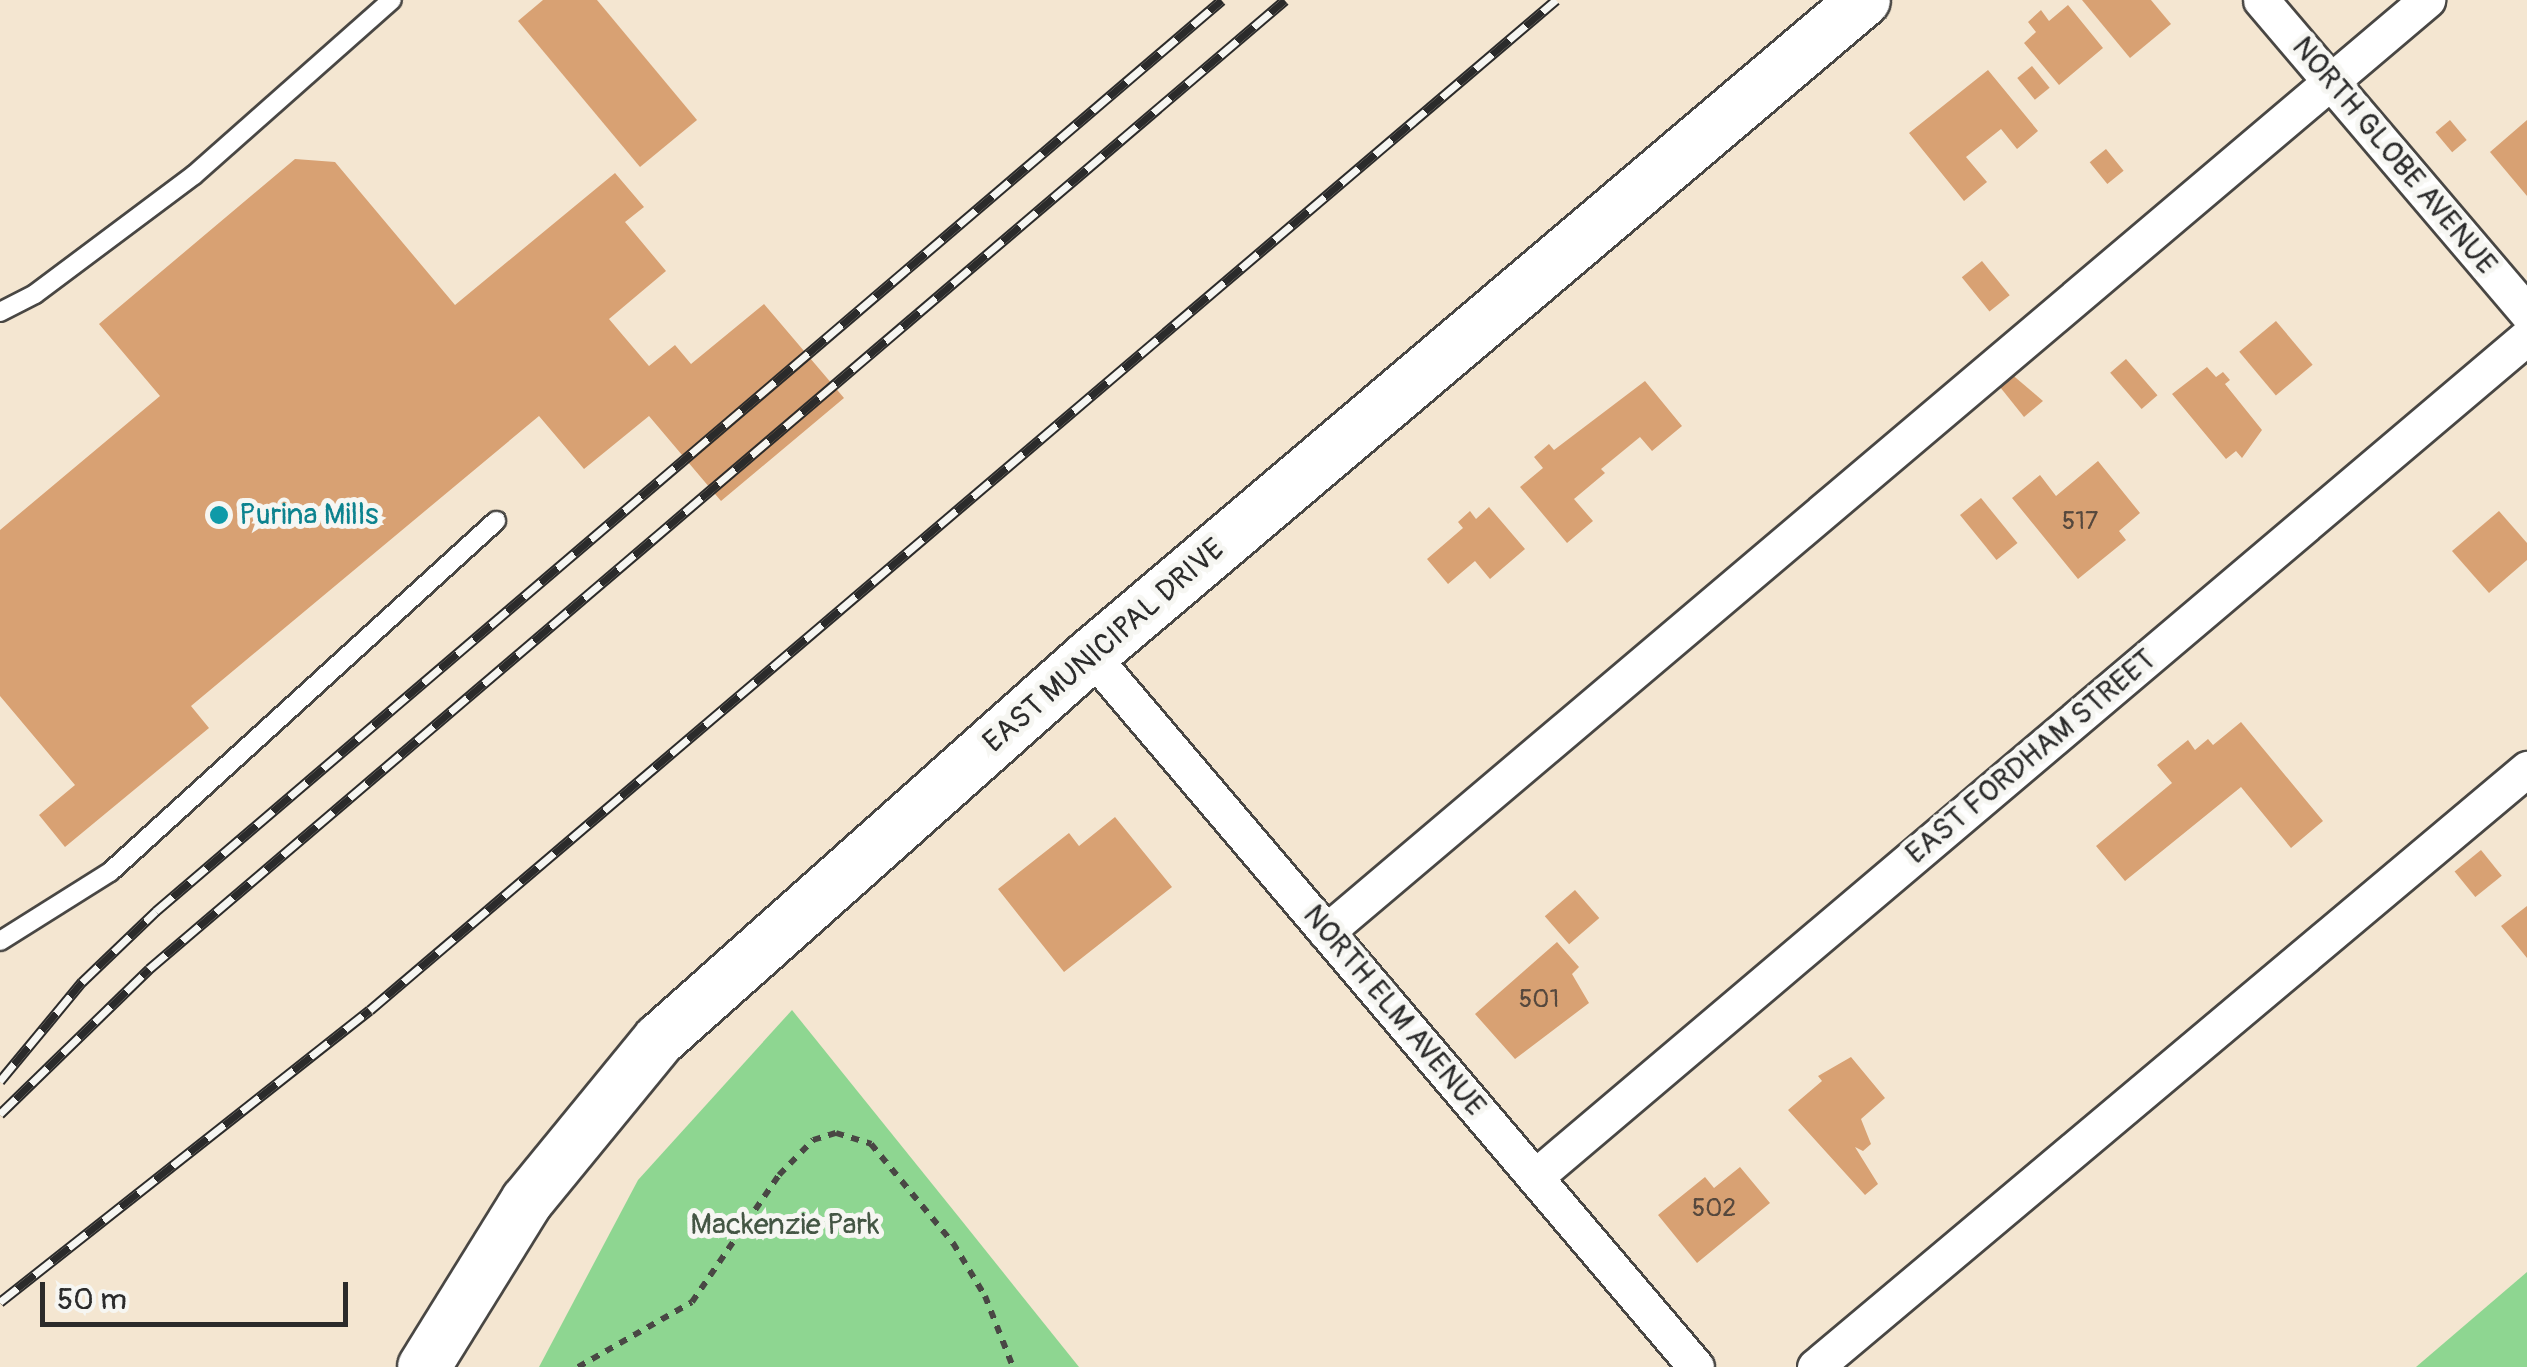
<!DOCTYPE html>
<html>
<head>
<meta charset="utf-8">
<style>
  body { margin:0 }
  #map { position:relative; width:2527px; height:1367px; overflow:hidden; background:#f4e6d1; font-family:Pangolin,sans-serif }
  div>[style] { position:absolute }
  [style*='--x'] { left:calc(var(--x)*1px); top:calc(var(--y)*1px); width:calc(var(--w)*1px); rotate:calc(var(--a)*1deg) }
  .green>* { inset:0; background:#8ed691 }
  .building>* { inset:0; background:#d8a173; transform-origin:0 0 }
  .path>* { height:6px; margin-top:-3px; transform-origin:0; background:repeating-linear-gradient(90deg,#494744 0 8px,transparent 0 16px) }
  .roads { filter:drop-shadow(2px 0 #494744) drop-shadow(-2px 0 #494744) drop-shadow(0 2px #494744) drop-shadow(0 -2px #494744) }
  .lane>* { height:18px; margin:-9px; padding:0 9px; transform-origin:9px; border-radius:9px; background:#fff }
  .street>* { height:35px; margin:-17.5px; padding:0 17.5px; transform-origin:17.5px; border-radius:17.5px; background:#fff }
  .secondary>* { height:52px; margin:-26px; padding:0 26px; transform-origin:26px; border-radius:26px; background:#fff }
  .rail>* { height:11px; margin-top:-5.5px; transform-origin:0; background:repeating-linear-gradient(90deg,#f6f6f2 0 22px,#2b2b2b 0 44px); box-sizing:border-box; border-block:2px solid #2b2b2b }
  .dots>* { width:28px; height:28px; translate:-50% -50%; box-sizing:border-box; border:5px solid #f6f6f2; border-radius:50% }
  span { translate:-50% -50%; white-space:nowrap; text-align:center; line-height:1.15; -webkit-text-stroke:10px #f6f6f2; paint-order:stroke }
  .number-label { font-size:25px; color:#56483d }
  .number-label span { -webkit-text-stroke-width:0 }
  .street-label { font-size:30px; color:#2b2b2b }
  .culture-label { font-size:30px; color:#0d838f }
  .left { translate:0 -50%; text-align:left }
  .park-label { font-size:30px; color:#445644 }
  .scale { position:absolute; left:40px; top:1282px; width:308px; height:45px; box-sizing:border-box; border:5px solid #2b2b2b; border-top:0; padding-left:12px; font-size:30px; line-height:35px; white-space:nowrap; color:#2b2b2b; -webkit-text-stroke:8px #f6f6f2; paint-order:stroke }
</style>
</head>
<body>
<div id="map">
  <div class="green">
    <div style="clip-path:polygon(792px 1010px,958px 1216px,1079px 1367px,539px 1367px,638px 1180px)"></div>
    <div style="clip-path:polygon(2527px 1272px,2527px 1367px,2416px 1367px)"></div>
  </div>
  <div class="building">
    <div style="clip-path:polygon(543px 0,597px 0,697px 120px,640px 167px,518px 21px)"></div>
    <div style="clip-path:polygon(2082px 0,2151px 0,2171px 24px,2130px 58px)"></div>
    <div style="clip-path:polygon(2068px 5px,2103px 48px,2059px 85px,2024px 43px,2036px 32px,2028px 22px,2041px 10px,2049px 21px)"></div>
    <div style="left:2032px;top:66px;width:28px;height:19px;rotate:51deg"></div>
    <div style="clip-path:polygon(1988px 70px,2038px 131px,2017px 149px,2001px 129px,1966px 157px,1987px 182px,1964px 201px,1909px 133px)"></div>
    <div style="left:2450px;top:120px;width:26px;height:19px;rotate:50deg"></div>
    <div style="clip-path:polygon(2527px 120px,2527px 196px,2490px 152px)"></div>
    <div style="left:2106px;top:149px;width:28px;height:21px;rotate:51deg"></div>
    <div style="clip-path:polygon(295px 159px,335px 162px,455px 305px,615px 173px,644px 207px,625px 222px,666px 271px,609px 319px,649px 366px,675px 345px,691px 364px,764px 304px,844px 398px,721px 501px,649px 416px,584px 469px,539px 416px,191px 706px,209px 728px,65px 847px,39px 815px,75px 785px,0 696px,0 530px,160px 396px,99px 324px)"></div>
    <div style="left:1982px;top:261px;width:44px;height:26px;rotate:51deg"></div>
    <div style="left:2276px;top:321px;width:57px;height:48px;rotate:50deg"></div>
    <div style="left:2126px;top:359px;width:48px;height:21px;rotate:49deg"></div>
    <div style="clip-path:polygon(2207px 367px,2216px 377px,2223px 372px,2230px 380px,2225px 384px,2262px 430px,2242px 458px,2236px 451px,2226px 459px,2172px 394px)"></div>
    <div style="clip-path:polygon(2009px 372px,2043px 401px,2024px 417px,1996px 382px)"></div>
    <div style="clip-path:polygon(1645px 381px,1682px 426px,1652px 451px,1640px 437px,1601px 469px,1605px 473px,1574px 499px,1593px 521px,1567px 543px,1520px 487px,1543px 468px,1534px 457px,1549px 444px,1554px 450px)"></div>
    <div style="clip-path:polygon(2098px 461px,2140px 513px,2119px 531px,2126px 540px,2078px 579px,2012px 498px,2040px 475px,2056px 496px)"></div>
    <div style="left:1981px;top:498px;width:58px;height:27px;rotate:51deg"></div>
    <div style="clip-path:polygon(1489px 507px,1525px 549px,1490px 579px,1475px 561px,1448px 584px,1427px 559px,1463px 528px,1458px 522px,1470px 511px,1476px 519px)"></div>
    <div style="clip-path:polygon(2499px 511px,2527px 543px,2527px 560px,2489px 593px,2452px 551px)"></div>
    <div style="clip-path:polygon(2241px 722px,2323px 821px,2291px 848px,2241px 787px,2125px 881px,2096px 846px,2172px 783px,2157px 765px,2188px 740px,2195px 750px,2208px 739px,2213px 745px)"></div>
    <div style="clip-path:polygon(1115px 817px,1172px 887px,1064px 972px,998px 889px,1069px 833px,1079px 846px)"></div>
    <div style="left:2481px;top:850px;width:33px;height:34px;rotate:51deg"></div>
    <div style="left:1575px;top:890px;width:37px;height:40px;rotate:49deg"></div>
    <div style="clip-path:polygon(2527px 906px,2527px 958px,2501px 926px)"></div>
    <div style="clip-path:polygon(1557px 942px,1579px 967px,1572px 974px,1589px 1003px,1515px 1059px,1475px 1014px)"></div>
    <div style="clip-path:polygon(1851px 1057px,1885px 1098px,1861px 1119px,1871px 1144px,1863px 1151px,1855px 1147px,1878px 1184px,1865px 1195px,1788px 1110px,1822px 1081px,1818px 1076px)"></div>
    <div style="clip-path:polygon(1740px 1167px,1770px 1203px,1697px 1263px,1658px 1215px,1705px 1177px,1714px 1188px)"></div>
  </div>
  <div class="path">
    <div style="--x:578;--y:1367;--w:131;--a:-29.7"></div>
    <div style="--x:692;--y:1302;--w:154;--a:-55.6"></div>
    <div style="--x:779;--y:1175;--w:49;--a:-45.8"></div>
    <div style="--x:813;--y:1140;--w:24;--a:-17"></div>
    <div style="--x:836;--y:1133;--w:37;--a:17"></div>
    <div style="--x:871;--y:1144;--w:129;--a:50.4"></div>
    <div style="--x:953;--y:1243;--w:62;--a:58.9"></div>
    <div style="--x:985;--y:1296;--w:76;--a:68.5"></div>
  </div>
  <div class="roads">
    <div class="lane">
      <div style="--x:0;--y:312;--w:39;--a:-27"></div>
      <div style="--x:35;--y:294;--w:199;--a:-36.8"></div>
      <div style="--x:194;--y:175;--w:264;--a:-41.5"></div>
      <div style="--x:0;--y:941;--w:130;--a:-32.1"></div>
      <div style="--x:110;--y:872;--w:522;--a:-42.28"></div>
    </div>
    <div class="street">
      <div style="--x:2261;--y:0;--w:411;--a:49.6"></div>
      <div style="--x:1091;--y:655;--w:934;--a:49.64"></div>
      <div style="--x:1326;--y:932;--w:1443;--a:-40.25"></div>
      <div style="--x:1535;--y:1177;--w:1300;--a:-40.26"></div>
      <div style="--x:1815;--y:1367;--w:930;--a:-40.03"></div>
    </div>
    <div class="secondary">
      <div style="--x:424;--y:1367;--w:195;--a:-58.2"></div>
      <div style="--x:527;--y:1201;--w:208;--a:-50.7"></div>
      <div style="--x:659;--y:1040;--w:579;--a:-41.71"></div>
      <div style="--x:1091;--y:655;--w:1013;--a:-40.28"></div>
    </div>
  </div>
  <div class="rail">
    <div style="--x:0;--y:1081;--w:129;--a:-50.4"></div>
    <div style="--x:82;--y:982;--w:103;--a:-43.8"></div>
    <div style="--x:156;--y:911;--w:1402;--a:-40.52"></div>
    <div style="--x:0;--y:1114;--w:208;--a:-44.2"></div>
    <div style="--x:149;--y:969;--w:1493;--a:-40.46"></div>
    <div style="--x:0;--y:1302;--w:471;--a:-38.3"></div>
    <div style="--x:370;--y:1010;--w:1558;--a:-40.42"></div>
  </div>
  <div class="dots">
    <div style="left:219px;top:515px;background:#0f9aa8"></div>
  </div>
  <div class="number-label">
    <span style="left:2080px;top:522px">517</span>
    <span style="left:1539px;top:1000px">501</span>
    <span style="left:1714px;top:1209px">502</span>
  </div>
  <div class="street-label">
    <span style="left:2394px;top:156px;rotate:50deg">NORTH GLOBE AVENUE</span>
    <span style="left:1104px;top:646px;rotate:-41deg">EAST MUNICIPAL DRIVE</span>
    <span style="left:2031px;top:757px;rotate:-40deg">EAST FORDHAM STREET</span>
    <span style="left:1394px;top:1011px;rotate:50deg">NORTH ELM AVENUE</span>
  </div>
  <div class="culture-label">
    <span class="left" style="left:239px;top:515px">Purina Mills</span>
  </div>
  <div class="park-label">
    <span style="left:785px;top:1225px">Mackenzie Park</span>
  </div>
  <div class="scale">50 m</div>
</div>
</body>
</html>
